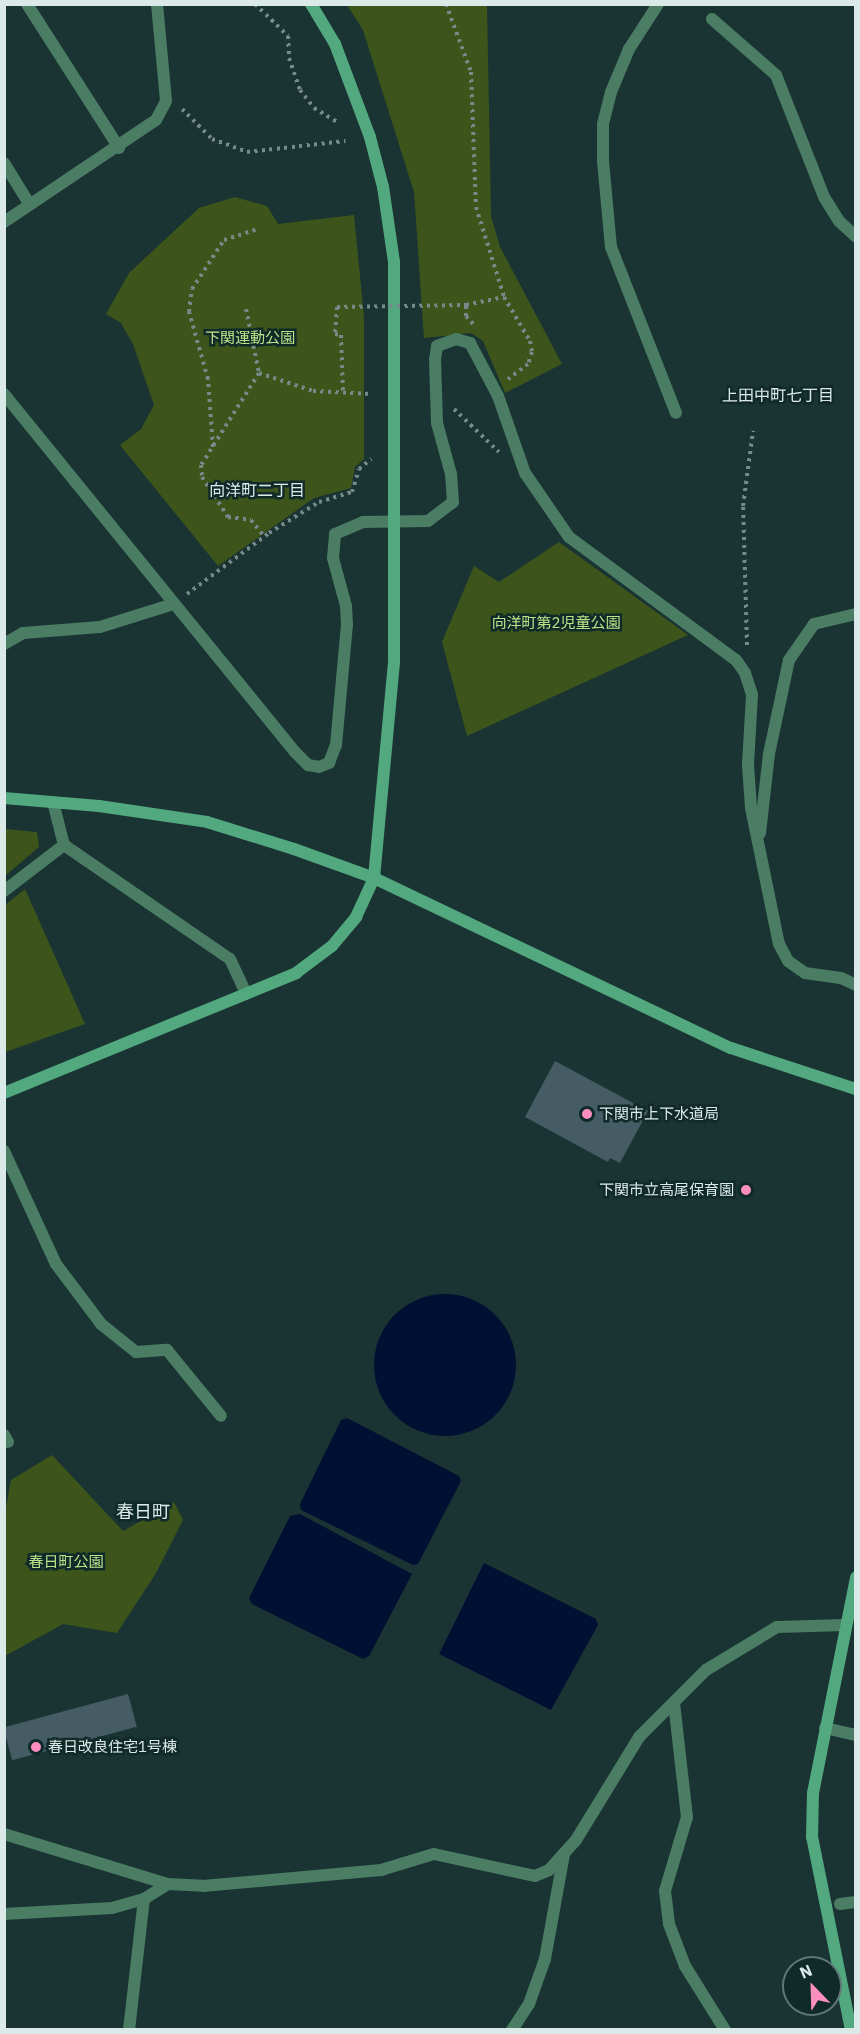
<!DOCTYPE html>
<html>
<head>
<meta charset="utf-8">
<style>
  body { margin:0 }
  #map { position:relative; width:860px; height:2034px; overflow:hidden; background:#1a3433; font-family:"IBM Plex Sans","Noto Sans JP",sans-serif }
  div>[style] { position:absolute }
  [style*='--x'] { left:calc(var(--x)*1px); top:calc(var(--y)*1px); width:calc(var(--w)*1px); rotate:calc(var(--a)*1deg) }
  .green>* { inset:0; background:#3d551a }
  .water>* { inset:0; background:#001033 }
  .round { border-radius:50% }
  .building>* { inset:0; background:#455c65; transform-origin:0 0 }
  .path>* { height:4px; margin-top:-2px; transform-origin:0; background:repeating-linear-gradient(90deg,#768a89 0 3px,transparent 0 7.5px) }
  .lane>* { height:12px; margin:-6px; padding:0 6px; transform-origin:6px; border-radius:6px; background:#4a7d63 }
  .street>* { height:12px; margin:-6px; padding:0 6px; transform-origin:6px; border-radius:6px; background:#4a7d63 }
  .secondary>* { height:12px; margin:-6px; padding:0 6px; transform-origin:6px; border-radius:6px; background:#53a97f }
  .path-bridge>* { height:4px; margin-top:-2px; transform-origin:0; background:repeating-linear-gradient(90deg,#768a89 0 3px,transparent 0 7.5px) }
  .dots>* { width:16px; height:16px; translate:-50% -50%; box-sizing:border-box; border:3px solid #102a29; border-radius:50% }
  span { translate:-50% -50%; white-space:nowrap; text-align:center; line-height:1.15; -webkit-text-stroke:5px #102a29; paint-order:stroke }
  .park-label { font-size:15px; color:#bae288 }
  .poi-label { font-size:15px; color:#dbeae9 }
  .left { translate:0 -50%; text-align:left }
  .right { translate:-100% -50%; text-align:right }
  .neighbourhood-label { font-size:16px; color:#dbeae9 }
  .quarter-label { font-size:18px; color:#dbeae9 }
  .frame { position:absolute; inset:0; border:6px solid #dbeae9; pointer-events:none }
  .north { position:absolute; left:782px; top:1956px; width:60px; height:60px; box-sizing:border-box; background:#102a29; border:2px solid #617776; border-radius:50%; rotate:337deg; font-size:16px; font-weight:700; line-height:24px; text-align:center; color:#dbeae9 }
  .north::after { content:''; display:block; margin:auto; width:21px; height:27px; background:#fe8ebd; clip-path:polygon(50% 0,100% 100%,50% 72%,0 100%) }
</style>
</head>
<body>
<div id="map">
  <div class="green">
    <div style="clip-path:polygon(347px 5px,487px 5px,491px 216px,500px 247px,562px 364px,505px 393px,483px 341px,471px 333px,424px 338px,414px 192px,363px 30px)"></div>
    <div style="clip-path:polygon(235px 197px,267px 206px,278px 224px,354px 215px,364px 317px,364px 459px,355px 467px,351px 488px,314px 498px,218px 566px,120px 445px,141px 429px,154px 405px,133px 344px,121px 323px,106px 314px,129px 273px,199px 208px)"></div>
    <div style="clip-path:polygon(559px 542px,688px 635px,467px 736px,442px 642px,474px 566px,499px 582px)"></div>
    <div style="clip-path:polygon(5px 829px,37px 832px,39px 847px,5px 876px)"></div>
    <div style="clip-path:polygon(25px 889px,85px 1024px,5px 1052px,5px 905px)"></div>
    <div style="clip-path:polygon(52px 1455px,123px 1531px,174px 1502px,183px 1520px,156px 1573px,117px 1633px,63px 1624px,5px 1656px,4px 1518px,11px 1480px)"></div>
  </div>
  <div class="water">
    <div class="round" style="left:374px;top:1294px;width:142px;height:142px"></div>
    <div style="clip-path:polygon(347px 1418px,459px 1476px,461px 1481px,418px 1564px,413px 1565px,301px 1510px,300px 1504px,341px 1420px)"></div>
    <div style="clip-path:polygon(300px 1514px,412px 1574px,369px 1656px,363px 1659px,252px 1604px,249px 1598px,290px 1516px)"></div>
    <div style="clip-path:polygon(484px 1563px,596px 1619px,598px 1625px,551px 1710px,439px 1654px)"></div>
  </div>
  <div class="building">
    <div style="clip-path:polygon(555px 1061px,648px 1111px,620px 1163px,610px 1158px,608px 1162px,525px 1117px)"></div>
    <div style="left:128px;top:1694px;width:34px;height:129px;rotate:75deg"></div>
  </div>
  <div class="path">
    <div style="--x:255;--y:4;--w:46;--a:44.1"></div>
    <div style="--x:288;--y:36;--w:22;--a:87"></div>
    <div style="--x:289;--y:58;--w:34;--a:71"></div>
    <div style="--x:300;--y:90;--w:23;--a:52"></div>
    <div style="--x:314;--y:108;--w:29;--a:31"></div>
    <div style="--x:446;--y:4;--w:72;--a:69.8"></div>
    <div style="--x:471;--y:72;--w:135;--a:87.9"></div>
    <div style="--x:476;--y:207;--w:94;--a:72.7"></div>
    <div style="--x:504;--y:297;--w:51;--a:59.4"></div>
    <div style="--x:530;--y:341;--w:11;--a:80"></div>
    <div style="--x:532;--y:352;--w:13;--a:108"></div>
    <div style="--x:528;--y:364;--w:25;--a:143"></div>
    <div style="--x:182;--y:109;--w:42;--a:45"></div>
    <div style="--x:212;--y:139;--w:37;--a:20"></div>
    <div style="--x:247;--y:152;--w:99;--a:-6.4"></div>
    <div style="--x:337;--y:307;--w:27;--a:94"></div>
    <div style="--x:335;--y:334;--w:6;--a:9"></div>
    <div style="--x:341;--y:335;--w:58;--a:88"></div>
    <div style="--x:246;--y:309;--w:65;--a:78.5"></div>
    <div style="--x:259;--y:373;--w:109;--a:122.2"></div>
    <div style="--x:201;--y:465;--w:12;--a:85"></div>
    <div style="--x:202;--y:477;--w:48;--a:57"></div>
    <div style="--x:228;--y:517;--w:23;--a:7"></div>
    <div style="--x:251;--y:520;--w:21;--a:51"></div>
    <div style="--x:473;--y:324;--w:11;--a:-131"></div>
    <div style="--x:466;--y:316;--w:11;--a:-90"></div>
    <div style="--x:466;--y:305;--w:39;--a:-12"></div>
    <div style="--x:259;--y:373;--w:57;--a:18.4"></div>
    <div style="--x:313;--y:391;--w:59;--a:2.9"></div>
    <div style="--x:454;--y:409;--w:62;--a:43.7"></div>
    <div style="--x:213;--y:447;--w:68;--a:-94.2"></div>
    <div style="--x:208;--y:379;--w:70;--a:-105.8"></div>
    <div style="--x:189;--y:312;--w:23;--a:-83"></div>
    <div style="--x:192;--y:289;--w:59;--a:-56.9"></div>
    <div style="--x:224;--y:240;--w:35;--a:-18"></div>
    <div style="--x:187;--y:594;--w:102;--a:-36.6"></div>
    <div style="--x:269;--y:533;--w:59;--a:-31.8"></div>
    <div style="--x:319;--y:502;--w:34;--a:-17"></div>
    <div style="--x:352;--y:492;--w:24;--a:-73"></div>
    <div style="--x:359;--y:469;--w:16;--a:-40"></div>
    <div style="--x:747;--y:645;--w:139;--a:-91.6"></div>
    <div style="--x:743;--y:506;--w:76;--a:-82.4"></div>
  </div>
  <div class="lane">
    <div style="--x:27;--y:4;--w:171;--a:57.4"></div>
    <div style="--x:712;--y:19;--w:85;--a:41.2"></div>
    <div style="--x:776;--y:75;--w:131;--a:68.5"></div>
    <div style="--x:824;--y:197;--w:28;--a:58"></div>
    <div style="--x:839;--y:221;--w:23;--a:43"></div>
    <div style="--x:4;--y:163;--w:49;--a:58.2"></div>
    <div style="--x:4;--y:1151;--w:124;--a:65.3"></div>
    <div style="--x:56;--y:1264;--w:75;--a:53.1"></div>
    <div style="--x:101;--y:1324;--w:45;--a:38.7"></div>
    <div style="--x:136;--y:1352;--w:31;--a:-4"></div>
    <div style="--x:167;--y:1350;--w:85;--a:50.7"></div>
    <div style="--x:4;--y:1435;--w:8;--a:60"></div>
    <div style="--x:129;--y:2030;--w:132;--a:-83.5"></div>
  </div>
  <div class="street">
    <div style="--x:658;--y:4;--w:54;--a:122.8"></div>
    <div style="--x:629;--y:49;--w:47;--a:112.7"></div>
    <div style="--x:611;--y:92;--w:33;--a:104"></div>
    <div style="--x:603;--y:124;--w:37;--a:90"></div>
    <div style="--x:603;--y:161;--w:86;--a:84.7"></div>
    <div style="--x:611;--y:247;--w:178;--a:68.6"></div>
    <div style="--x:4;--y:222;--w:183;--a:-33.9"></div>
    <div style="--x:156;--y:120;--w:21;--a:-62"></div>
    <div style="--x:166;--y:101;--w:97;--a:-95.3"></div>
    <div style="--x:4;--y:394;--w:461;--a:50.9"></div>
    <div style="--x:295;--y:752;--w:18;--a:45"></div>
    <div style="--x:308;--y:765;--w:11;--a:10"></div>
    <div style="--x:319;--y:767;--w:11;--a:-22"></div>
    <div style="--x:329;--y:763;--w:19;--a:-69"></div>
    <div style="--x:336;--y:745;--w:121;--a:-84.8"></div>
    <div style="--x:347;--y:625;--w:19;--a:-93"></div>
    <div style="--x:346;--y:606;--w:50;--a:-105.2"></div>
    <div style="--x:333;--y:558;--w:24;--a:-85"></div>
    <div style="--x:335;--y:534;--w:30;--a:-23"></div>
    <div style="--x:363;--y:522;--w:65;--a:-0.9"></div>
    <div style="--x:428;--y:521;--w:31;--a:-37"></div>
    <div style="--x:453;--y:502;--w:28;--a:-94"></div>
    <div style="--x:451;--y:474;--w:53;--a:-105.4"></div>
    <div style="--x:437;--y:423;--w:63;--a:-91.8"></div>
    <div style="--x:435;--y:360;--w:14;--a:-82"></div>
    <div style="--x:437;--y:346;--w:20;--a:-20"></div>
    <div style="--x:456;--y:339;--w:15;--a:16"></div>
    <div style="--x:470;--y:343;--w:60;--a:62.2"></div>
    <div style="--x:498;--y:396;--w:82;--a:70.7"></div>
    <div style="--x:525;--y:473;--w:78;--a:55.5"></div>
    <div style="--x:569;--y:537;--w:207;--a:36.4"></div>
    <div style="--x:736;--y:660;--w:16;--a:55"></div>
    <div style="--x:745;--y:673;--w:23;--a:72"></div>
    <div style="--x:752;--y:695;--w:70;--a:93.3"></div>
    <div style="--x:748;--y:765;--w:43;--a:86"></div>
    <div style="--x:751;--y:808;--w:139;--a:78.4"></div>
    <div style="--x:779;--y:944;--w:19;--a:62"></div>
    <div style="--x:788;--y:961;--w:21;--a:35"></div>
    <div style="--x:805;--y:973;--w:36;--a:8"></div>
    <div style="--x:841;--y:978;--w:17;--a:25"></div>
    <div style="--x:4;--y:644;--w:22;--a:-30"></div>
    <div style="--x:23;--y:633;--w:77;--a:-4.5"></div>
    <div style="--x:100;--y:627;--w:77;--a:-17.3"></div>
    <div style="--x:53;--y:802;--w:44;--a:75.7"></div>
    <div style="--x:64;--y:845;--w:201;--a:34.5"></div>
    <div style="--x:230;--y:959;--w:38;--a:65"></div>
    <div style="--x:760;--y:833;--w:80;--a:-83.5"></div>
    <div style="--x:769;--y:754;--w:96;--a:-78"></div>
    <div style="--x:789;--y:660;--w:44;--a:-55.2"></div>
    <div style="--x:814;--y:624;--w:43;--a:-13.4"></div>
    <div style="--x:4;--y:891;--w:76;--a:-37.5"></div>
    <div style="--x:674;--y:1703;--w:115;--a:83.5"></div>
    <div style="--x:687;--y:1817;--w:77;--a:106.6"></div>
    <div style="--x:665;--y:1891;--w:33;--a:83"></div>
    <div style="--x:669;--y:1924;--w:45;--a:69.1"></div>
    <div style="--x:685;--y:1966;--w:75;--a:58"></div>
    <div style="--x:825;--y:1728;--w:32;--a:13"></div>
    <div style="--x:4;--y:1834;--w:171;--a:17"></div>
    <div style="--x:168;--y:1884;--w:35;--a:3"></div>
    <div style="--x:203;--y:1886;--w:179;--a:-5.1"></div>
    <div style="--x:381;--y:1870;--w:55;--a:-16.8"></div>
    <div style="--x:434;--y:1854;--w:103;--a:12.3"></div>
    <div style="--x:535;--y:1876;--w:15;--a:-23"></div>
    <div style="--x:549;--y:1870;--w:40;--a:-48"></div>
    <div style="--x:576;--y:1840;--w:121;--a:-58.5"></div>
    <div style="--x:639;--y:1737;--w:95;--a:-45"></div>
    <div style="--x:706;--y:1670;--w:83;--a:-31.2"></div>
    <div style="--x:777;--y:1627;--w:68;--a:-1.7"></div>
    <div style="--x:840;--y:1904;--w:16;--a:-7"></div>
    <div style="--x:4;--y:1914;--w:108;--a:-3.2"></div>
    <div style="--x:112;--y:1908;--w:33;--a:-16"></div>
    <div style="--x:144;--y:1899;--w:28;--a:-32"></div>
    <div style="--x:512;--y:2030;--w:31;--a:-57"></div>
    <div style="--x:529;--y:2004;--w:48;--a:-70.4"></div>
    <div style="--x:545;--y:1959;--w:107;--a:-79.7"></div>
  </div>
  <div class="secondary">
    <div style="--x:4;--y:798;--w:95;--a:4.8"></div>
    <div style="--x:99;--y:806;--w:109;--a:8.4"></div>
    <div style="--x:207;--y:822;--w:91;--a:17.2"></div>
    <div style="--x:294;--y:849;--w:85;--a:19.9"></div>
    <div style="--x:374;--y:878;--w:395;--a:25.5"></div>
    <div style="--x:731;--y:1048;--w:132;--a:18.2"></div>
    <div style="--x:4;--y:1093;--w:316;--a:-22.3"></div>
    <div style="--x:296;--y:973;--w:45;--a:-36.9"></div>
    <div style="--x:332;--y:946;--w:38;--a:-50"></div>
    <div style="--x:356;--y:917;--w:43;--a:-65.2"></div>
    <div style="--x:374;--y:878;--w:217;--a:-84.7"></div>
    <div style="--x:394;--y:662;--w:400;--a:-90"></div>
    <div style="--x:394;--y:262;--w:76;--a:-98.3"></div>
    <div style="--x:383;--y:187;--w:52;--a:-104.6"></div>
    <div style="--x:370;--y:137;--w:99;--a:-110.6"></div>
    <div style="--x:335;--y:44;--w:47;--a:-121"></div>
    <div style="--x:851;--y:2030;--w:197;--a:-101.4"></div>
    <div style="--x:812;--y:1837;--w:44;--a:-88.7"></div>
    <div style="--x:813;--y:1793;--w:220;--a:-78.7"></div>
  </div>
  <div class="path-bridge">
    <div style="--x:337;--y:307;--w:129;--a:-0.9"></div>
  </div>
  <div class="dots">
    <div style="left:587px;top:1114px;background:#fe8ebd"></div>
    <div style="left:746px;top:1190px;background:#fe8ebd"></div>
    <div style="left:36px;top:1747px;background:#fe8ebd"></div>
  </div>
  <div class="park-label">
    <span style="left:250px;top:338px">下関運動公園</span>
    <span style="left:556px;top:623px">向洋町第2児童公園</span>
    <span style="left:66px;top:1562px">春日町公園</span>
  </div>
  <div class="poi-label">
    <span class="left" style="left:599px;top:1114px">下関市上下水道局</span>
    <span class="right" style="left:734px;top:1190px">下関市立高尾保育園</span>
    <span class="left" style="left:48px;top:1747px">春日改良住宅1号棟</span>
  </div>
  <div class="neighbourhood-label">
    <span style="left:778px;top:395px">上田中町七丁目</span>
    <span style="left:257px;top:490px">向洋町二丁目</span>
  </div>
  <div class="quarter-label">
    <span style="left:143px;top:1512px">春日町</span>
  </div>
  <div class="frame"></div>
  <div class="north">N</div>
</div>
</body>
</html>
